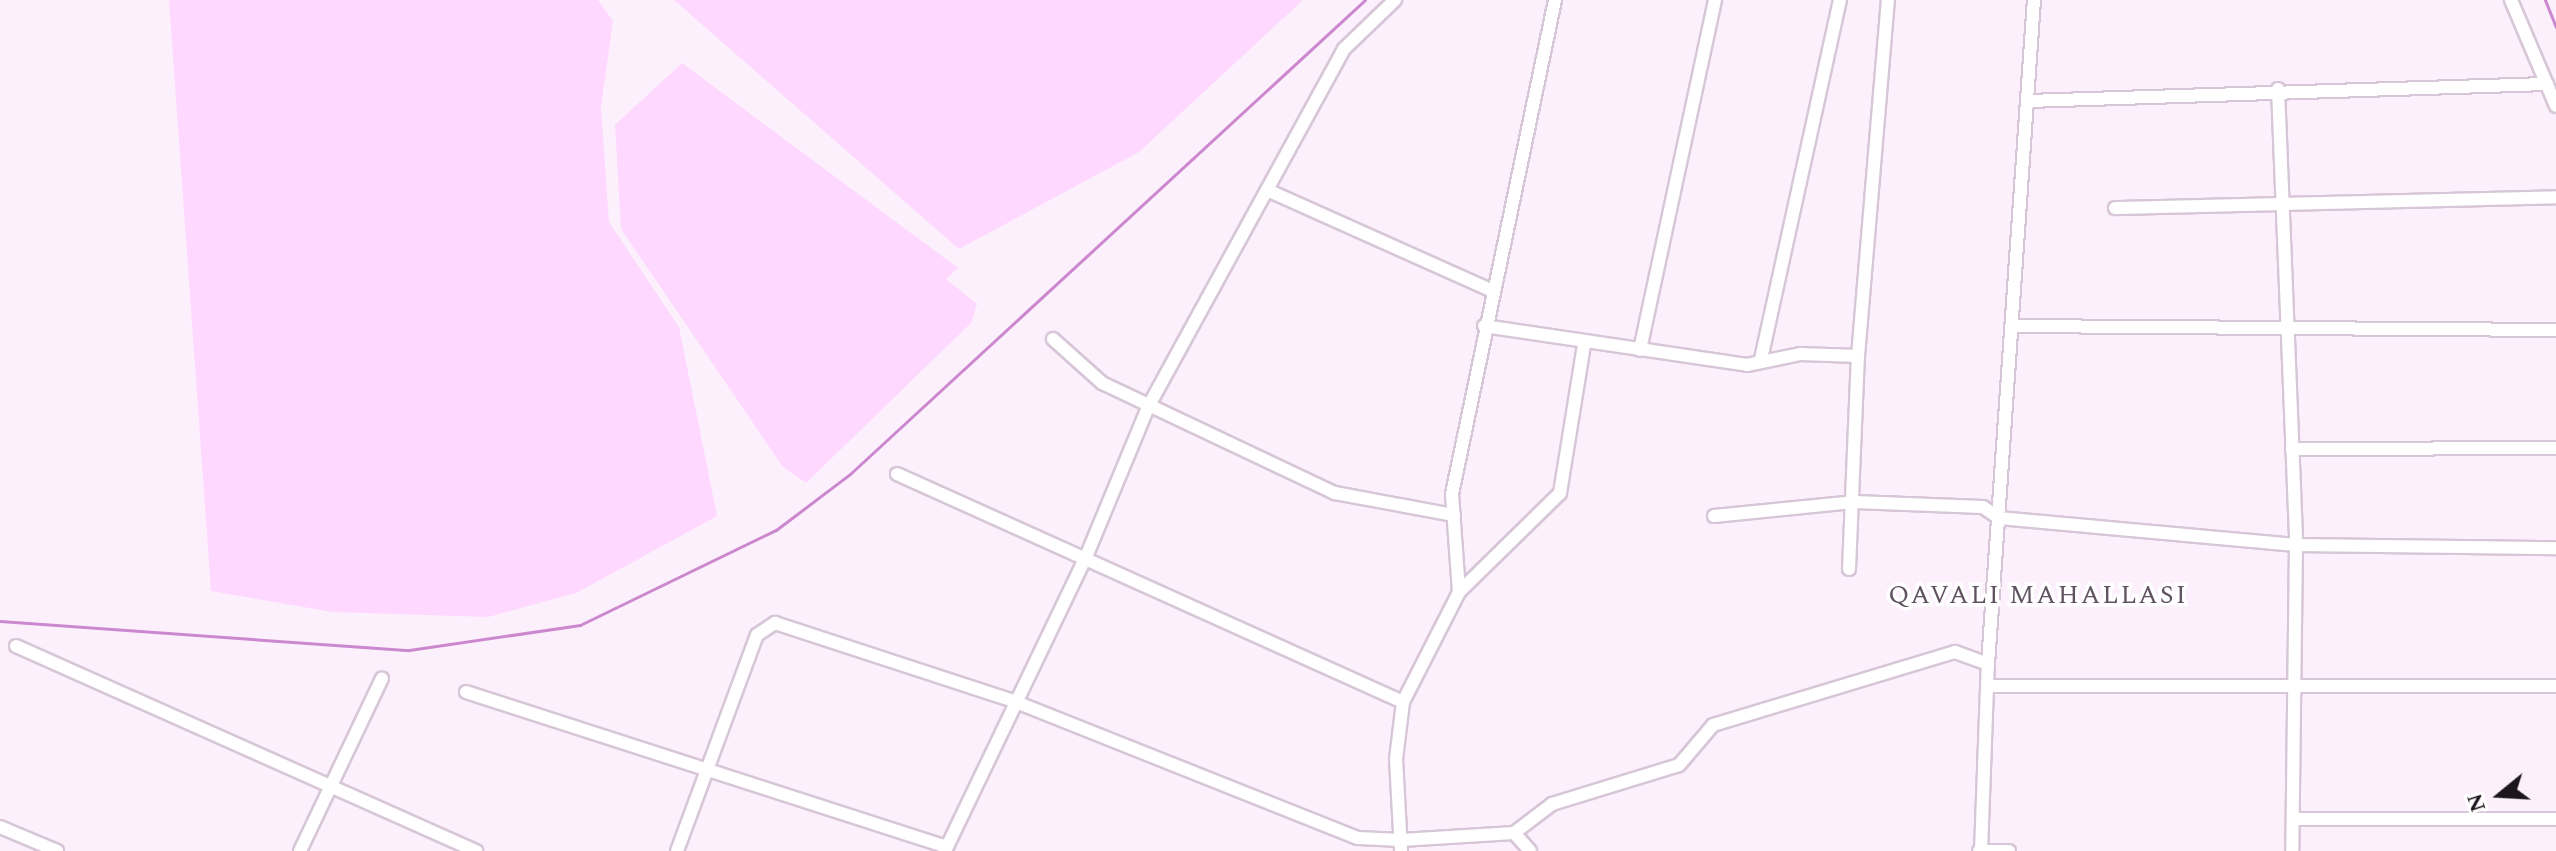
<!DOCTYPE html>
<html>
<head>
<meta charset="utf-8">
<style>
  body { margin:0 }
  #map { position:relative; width:2556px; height:851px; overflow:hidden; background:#fdf0fd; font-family:Spectral,serif }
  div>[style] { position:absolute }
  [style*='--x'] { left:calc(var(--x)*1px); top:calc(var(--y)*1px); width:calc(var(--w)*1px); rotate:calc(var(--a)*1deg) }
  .green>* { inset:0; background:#fed8fe }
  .stream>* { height:3px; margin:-1.5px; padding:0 1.5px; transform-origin:1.5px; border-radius:1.5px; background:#cc88ce }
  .roads { filter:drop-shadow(2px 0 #d7c6d7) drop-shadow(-2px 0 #d7c6d7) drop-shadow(0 2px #d7c6d7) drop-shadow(0 -2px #d7c6d7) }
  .minor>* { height:12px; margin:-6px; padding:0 6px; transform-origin:6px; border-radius:6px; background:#fff }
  span { translate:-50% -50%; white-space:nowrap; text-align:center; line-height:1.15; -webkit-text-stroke:7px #fff; paint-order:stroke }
  .neighbourhood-label { font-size:26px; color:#615261; letter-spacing:2px }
  .north { position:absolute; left:2460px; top:755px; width:80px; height:80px; -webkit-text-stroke:6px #fff; paint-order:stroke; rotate:252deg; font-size:22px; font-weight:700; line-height:32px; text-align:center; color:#1b161b }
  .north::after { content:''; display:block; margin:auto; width:28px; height:36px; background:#1b161b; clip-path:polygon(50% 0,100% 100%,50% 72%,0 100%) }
</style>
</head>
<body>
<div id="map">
  <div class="green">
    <div style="clip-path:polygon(169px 0,598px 0,613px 21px,601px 107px,609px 222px,679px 327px,717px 516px,576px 593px,488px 617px,332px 612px,211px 591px)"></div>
    <div style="clip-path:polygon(674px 0,1303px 0,1139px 152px,959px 249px)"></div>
    <div style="clip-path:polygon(682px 63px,958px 268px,946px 279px,977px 304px,971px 323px,806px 483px,783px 467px,621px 229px,615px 125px)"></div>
  </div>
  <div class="stream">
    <div style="--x:2545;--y:0;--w:29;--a:68"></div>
    <div style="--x:0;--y:621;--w:410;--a:4.1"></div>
    <div style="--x:409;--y:650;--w:173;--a:-8.3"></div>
    <div style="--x:580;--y:625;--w:218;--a:-25.9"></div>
    <div style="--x:776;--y:530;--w:93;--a:-37.1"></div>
    <div style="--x:850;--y:474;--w:700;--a:-42.63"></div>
  </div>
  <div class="roads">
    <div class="minor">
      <div style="--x:2511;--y:0;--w:115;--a:67"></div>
      <div style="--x:2278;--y:89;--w:456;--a:87.7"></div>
      <div style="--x:2296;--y:545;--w:306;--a:90.7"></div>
      <div style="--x:2028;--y:101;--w:519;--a:-1.88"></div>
      <div style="--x:1267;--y:190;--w:245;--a:24.1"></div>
      <div style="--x:2115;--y:208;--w:441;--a:-1.4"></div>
      <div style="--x:1484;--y:326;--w:266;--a:8.4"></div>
      <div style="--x:1747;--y:365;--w:54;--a:-11.7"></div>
      <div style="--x:1800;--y:354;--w:58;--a:2"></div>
      <div style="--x:2012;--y:326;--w:544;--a:0.42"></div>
      <div style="--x:1053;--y:339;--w:66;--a:41.9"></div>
      <div style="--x:1102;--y:383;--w:258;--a:25.3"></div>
      <div style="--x:1335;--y:493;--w:121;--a:10.5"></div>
      <div style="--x:1640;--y:350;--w:358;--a:-77.9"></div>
      <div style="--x:1761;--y:359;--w:368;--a:-77.6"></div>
      <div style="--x:2292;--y:449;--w:264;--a:-0.2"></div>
      <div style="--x:897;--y:474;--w:555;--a:24.26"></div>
      <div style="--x:1714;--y:516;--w:142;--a:-5.7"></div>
      <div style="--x:1855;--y:502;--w:128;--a:2.2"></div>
      <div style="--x:1983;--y:507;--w:19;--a:35"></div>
      <div style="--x:1999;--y:518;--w:298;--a:5.2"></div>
      <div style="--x:2296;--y:545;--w:260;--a:0.7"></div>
      <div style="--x:1849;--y:569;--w:213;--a:-87.6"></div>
      <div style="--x:1858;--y:356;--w:357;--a:-85.2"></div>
      <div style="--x:1459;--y:592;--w:141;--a:-44.4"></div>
      <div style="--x:1560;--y:493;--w:150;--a:-80.8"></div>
      <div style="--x:16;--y:646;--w:504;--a:24.02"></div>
      <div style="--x:1988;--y:686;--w:568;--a:0"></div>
      <div style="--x:466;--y:692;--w:505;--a:17.86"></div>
      <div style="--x:2294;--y:819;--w:262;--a:0"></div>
      <div style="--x:0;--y:827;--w:62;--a:22.8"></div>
      <div style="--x:1514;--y:833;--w:24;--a:48"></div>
      <div style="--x:300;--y:851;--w:191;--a:-64.6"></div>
      <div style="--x:677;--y:851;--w:230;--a:-69.7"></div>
      <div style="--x:757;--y:635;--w:22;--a:-34"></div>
      <div style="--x:775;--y:623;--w:254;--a:18.1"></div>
      <div style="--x:1016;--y:702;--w:368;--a:21.7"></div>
      <div style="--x:1358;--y:838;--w:43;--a:2.7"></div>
      <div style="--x:1401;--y:840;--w:113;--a:-3.5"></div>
      <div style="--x:1514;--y:833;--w:48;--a:-37.3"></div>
      <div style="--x:1552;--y:804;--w:133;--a:-17.1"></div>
      <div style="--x:1679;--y:765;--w:52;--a:-49.6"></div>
      <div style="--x:1713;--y:725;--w:253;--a:-16.8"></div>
      <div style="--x:1955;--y:652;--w:35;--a:20"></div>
      <div style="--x:945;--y:851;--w:326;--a:-64.4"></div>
      <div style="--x:1086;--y:557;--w:162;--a:-67.5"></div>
      <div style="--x:1148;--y:407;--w:408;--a:-61.3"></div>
      <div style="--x:1344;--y:49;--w:71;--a:-43.9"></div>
      <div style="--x:1401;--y:851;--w:92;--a:-93.1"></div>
      <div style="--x:1396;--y:759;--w:57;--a:-83"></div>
      <div style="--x:1403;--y:702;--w:123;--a:-63"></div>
      <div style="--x:1459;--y:592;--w:98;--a:-94.1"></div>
      <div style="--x:1452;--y:494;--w:505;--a:-78.22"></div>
      <div style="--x:1979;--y:851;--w:30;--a:0"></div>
      <div style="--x:1981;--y:851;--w:187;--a:-87.9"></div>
      <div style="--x:1988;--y:664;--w:666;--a:-86.04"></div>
    </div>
  </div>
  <div class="neighbourhood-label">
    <span style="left:2038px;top:596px">QAVALI MAHALLASI</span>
  </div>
  <div class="north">N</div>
</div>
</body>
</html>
